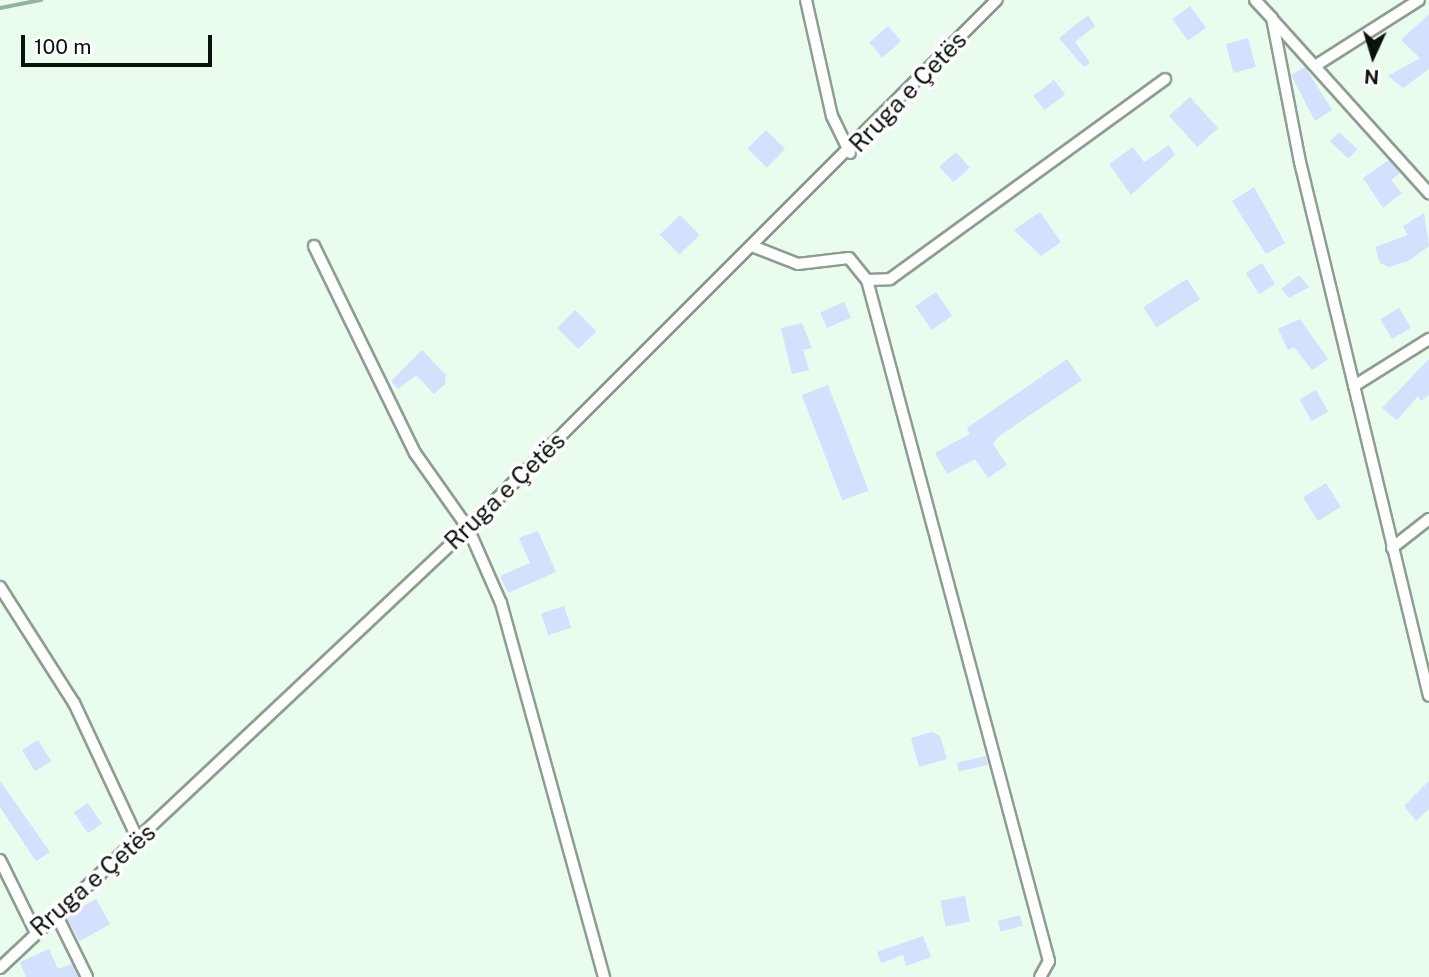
<!DOCTYPE html>
<html>
<head>
<meta charset="utf-8">
<style>
  body { margin:0 }
  #map { position:relative; width:1429px; height:977px; overflow:hidden; background:#e9fced; font-family:"Public Sans",sans-serif }
  div>[style] { position:absolute }
  [style*='--x'] { left:calc(var(--x)*1px); top:calc(var(--y)*1px); width:calc(var(--w)*1px); rotate:calc(var(--a)*1deg) }
  .stream>* { height:3.5px; margin:-1.75px; padding:0 1.75px; transform-origin:1.75px; border-radius:1.75px; background:#91b599 }
  .building>* { inset:0; background:#d5dffe; transform-origin:0 0 }
  .roads { filter:drop-shadow(2px 0 #8d9e90) drop-shadow(-2px 0 #8d9e90) drop-shadow(0 2px #8d9e90) drop-shadow(0 -2px #8d9e90) }
  .minor>* { height:10px; margin:-5px; padding:0 5px; transform-origin:5px; border-radius:5px; background:#fff }
  span { translate:-50% -50%; white-space:nowrap; text-align:center; line-height:1.15; -webkit-text-stroke:7px #fff; paint-order:stroke }
  .street-label { font-size:24px; color:#0b120d }
  .north { position:absolute; left:1338px; top:21px; width:70px; height:70px; -webkit-text-stroke:5px #fff; paint-order:stroke; rotate:184deg; font-size:19px; font-weight:700; line-height:28px; text-align:center; color:#0b120d }
  .north::after { content:''; display:block; margin:auto; width:24px; height:32px; background:#0b120d; clip-path:polygon(50% 0,100% 100%,50% 72%,0 100%) }
  .scale { position:absolute; left:21px; top:35px; width:191px; height:32px; box-sizing:border-box; border:4px solid #0b120d; border-top:0; padding-left:9px; font-size:21px; line-height:24px; white-space:nowrap; color:#0b120d; -webkit-text-stroke:5px #fff; paint-order:stroke }
</style>
</head>
<body>
<div id="map">
  <div class="stream">
    <div style="--x:0;--y:8;--w:42;--a:-11"></div>
  </div>
  <div class="building">
    <div style="left:1190px;top:6px;width:27px;height:22px;rotate:54deg"></div>
    <div style="clip-path:polygon(1429px 14px,1429px 69px,1403px 88px,1388px 76px,1420px 58px,1401px 40px)"></div>
    <div style="clip-path:polygon(1088px 15px,1095px 26px,1075px 42px,1090px 63px,1084px 67px,1059px 38px)"></div>
    <div style="left:888px;top:26px;width:20px;height:25px;rotate:49deg"></div>
    <div style="left:1248px;top:38px;width:30px;height:23px;rotate:75deg"></div>
    <div style="clip-path:polygon(1305px 67px,1332px 110px,1315px 121px,1291px 75px)"></div>
    <div style="left:1054px;top:80px;width:18px;height:26px;rotate:52deg"></div>
    <div style="left:1190px;top:97px;width:42px;height:28px;rotate:48deg"></div>
    <div style="left:766px;top:130px;width:27px;height:26px;rotate:45deg"></div>
    <div style="left:1339px;top:132px;width:25px;height:13px;rotate:43deg"></div>
    <div style="clip-path:polygon(1169px 145px,1175px 155px,1131px 195px,1109px 164px,1133px 147px,1144px 162px)"></div>
    <div style="left:956px;top:152px;width:21px;height:22px;rotate:49deg"></div>
    <div style="clip-path:polygon(1389px 160px,1400px 173px,1391px 180px,1402px 193px,1383px 208px,1363px 178px)"></div>
    <div style="clip-path:polygon(1254px 187px,1285px 243px,1266px 254px,1232px 201px)"></div>
    <div style="clip-path:polygon(1040px 212px,1061px 242px,1041px 256px,1014px 230px)"></div>
    <div style="clip-path:polygon(1424px 213px,1429px 246px,1408px 261px,1389px 267px,1380px 263px,1375px 247px,1408px 235px,1403px 226px)"></div>
    <div style="left:680px;top:215px;width:28px;height:28px;rotate:46deg"></div>
    <div style="left:1262px;top:263px;width:25px;height:19px;rotate:58deg"></div>
    <div style="clip-path:polygon(1299px 275px,1309px 287px,1289px 298px,1281px 289px)"></div>
    <div style="left:1187px;top:279px;width:24px;height:52px;rotate:57deg"></div>
    <div style="left:936px;top:292px;width:29px;height:25px;rotate:56deg"></div>
    <div style="left:844px;top:302px;width:17px;height:26px;rotate:66deg"></div>
    <div style="left:1399px;top:308px;width:23px;height:22px;rotate:59deg"></div>
    <div style="left:575px;top:310px;width:30px;height:25px;rotate:45deg"></div>
    <div style="clip-path:polygon(1300px 319px,1328px 359px,1312px 370px,1294px 347px,1288px 350px,1278px 329px)"></div>
    <div style="clip-path:polygon(802px 323px,812px 348px,803px 350px,809px 370px,792px 374px,781px 328px)"></div>
    <div style="clip-path:polygon(422px 350px,446px 375px,445px 384px,434px 394px,416px 375px,398px 389px,391px 381px)"></div>
    <div style="clip-path:polygon(1067px 359px,1082px 380px,998px 437px,993px 444px,1007px 465px,988px 478px,975px 459px,947px 474px,935px 453px,970px 434px,967px 428px)"></div>
    <div style="clip-path:polygon(1429px 359px,1429px 395px,1421px 401px,1418px 396px,1397px 420px,1382px 408px)"></div>
    <div style="left:828px;top:385px;width:113px;height:28px;rotate:69deg"></div>
    <div style="left:1316px;top:390px;width:25px;height:19px;rotate:61deg"></div>
    <div style="left:1326px;top:483px;width:28px;height:27px;rotate:58deg"></div>
    <div style="clip-path:polygon(538px 531px,556px 572px,508px 593px,500px 576px,530px 563px,519px 538px)"></div>
    <div style="left:564px;top:606px;width:23px;height:24px;rotate:72deg"></div>
    <div style="clip-path:polygon(932px 732px,940px 736px,947px 759px,919px 767px,911px 738px)"></div>
    <div style="left:38px;top:740px;width:25px;height:19px;rotate:58deg"></div>
    <div style="left:986px;top:756px;width:9px;height:30px;rotate:77deg"></div>
    <div style="clip-path:polygon(0 781px,50px 852px,36px 861px,0 807px)"></div>
    <div style="clip-path:polygon(1429px 781px,1429px 809px,1416px 821px,1404px 806px)"></div>
    <div style="left:88px;top:803px;width:25px;height:17px;rotate:56deg"></div>
    <div style="left:965px;top:896px;width:26px;height:25px;rotate:79deg"></div>
    <div style="left:96px;top:899px;width:29px;height:35px;rotate:61deg"></div>
    <div style="left:1020px;top:915px;width:11px;height:23px;rotate:75deg"></div>
    <div style="clip-path:polygon(923px 936px,931px 957px,906px 966px,903px 955px,881px 963px,877px 952px)"></div>
    <div style="clip-path:polygon(49px 949px,58px 969px,72px 964px,78px 977px,26px 977px,20px 962px)"></div>
  </div>
  <div class="roads">
    <div class="minor">
      <div style="--x:806;--y:0;--w:119;--a:77.4"></div>
      <div style="--x:832;--y:116;--w:41;--a:64.1"></div>
      <div style="--x:1255;--y:0;--w:25;--a:47"></div>
      <div style="--x:1272;--y:18;--w:147;--a:79"></div>
      <div style="--x:1300;--y:162;--w:549;--a:76.42"></div>
      <div style="--x:1274;--y:21;--w:232;--a:48"></div>
      <div style="--x:1315;--y:66;--w:123;--a:-32.4"></div>
      <div style="--x:314;--y:246;--w:230;--a:64"></div>
      <div style="--x:415;--y:453;--w:92;--a:54.8"></div>
      <div style="--x:468;--y:528;--w:82;--a:66.3"></div>
      <div style="--x:501;--y:603;--w:388;--a:74.6"></div>
      <div style="--x:752;--y:246;--w:49;--a:21.4"></div>
      <div style="--x:798;--y:264;--w:51;--a:-6.7"></div>
      <div style="--x:849;--y:258;--w:28;--a:51"></div>
      <div style="--x:867;--y:280;--w:705;--a:75.04"></div>
      <div style="--x:1049;--y:961;--w:18;--a:119"></div>
      <div style="--x:867;--y:280;--w:23;--a:-2"></div>
      <div style="--x:890;--y:279;--w:340;--a:-36"></div>
      <div style="--x:1354;--y:386;--w:89;--a:-32.1"></div>
      <div style="--x:1392;--y:548;--w:47;--a:-38.1"></div>
      <div style="--x:0;--y:587;--w:138;--a:57.5"></div>
      <div style="--x:74;--y:703;--w:153;--a:64.9"></div>
      <div style="--x:0;--y:860;--w:79;--a:63.8"></div>
      <div style="--x:57;--y:916;--w:68;--a:63.8"></div>
      <div style="--x:0;--y:968;--w:642;--a:-43.23"></div>
      <div style="--x:468;--y:528;--w:747;--a:-44.95"></div>
    </div>
  </div>
  <div class="street-label">
    <span style="left:908px;top:92px;rotate:-46deg">Rruga e Çetës</span>
    <span style="left:505px;top:491px;rotate:-44deg">Rruga e Çetës</span>
    <span style="left:93px;top:880px;rotate:-41deg">Rruga e Çetës</span>
  </div>
  <div class="north">N</div>
  <div class="scale">100 m</div>
</div>
</body>
</html>
